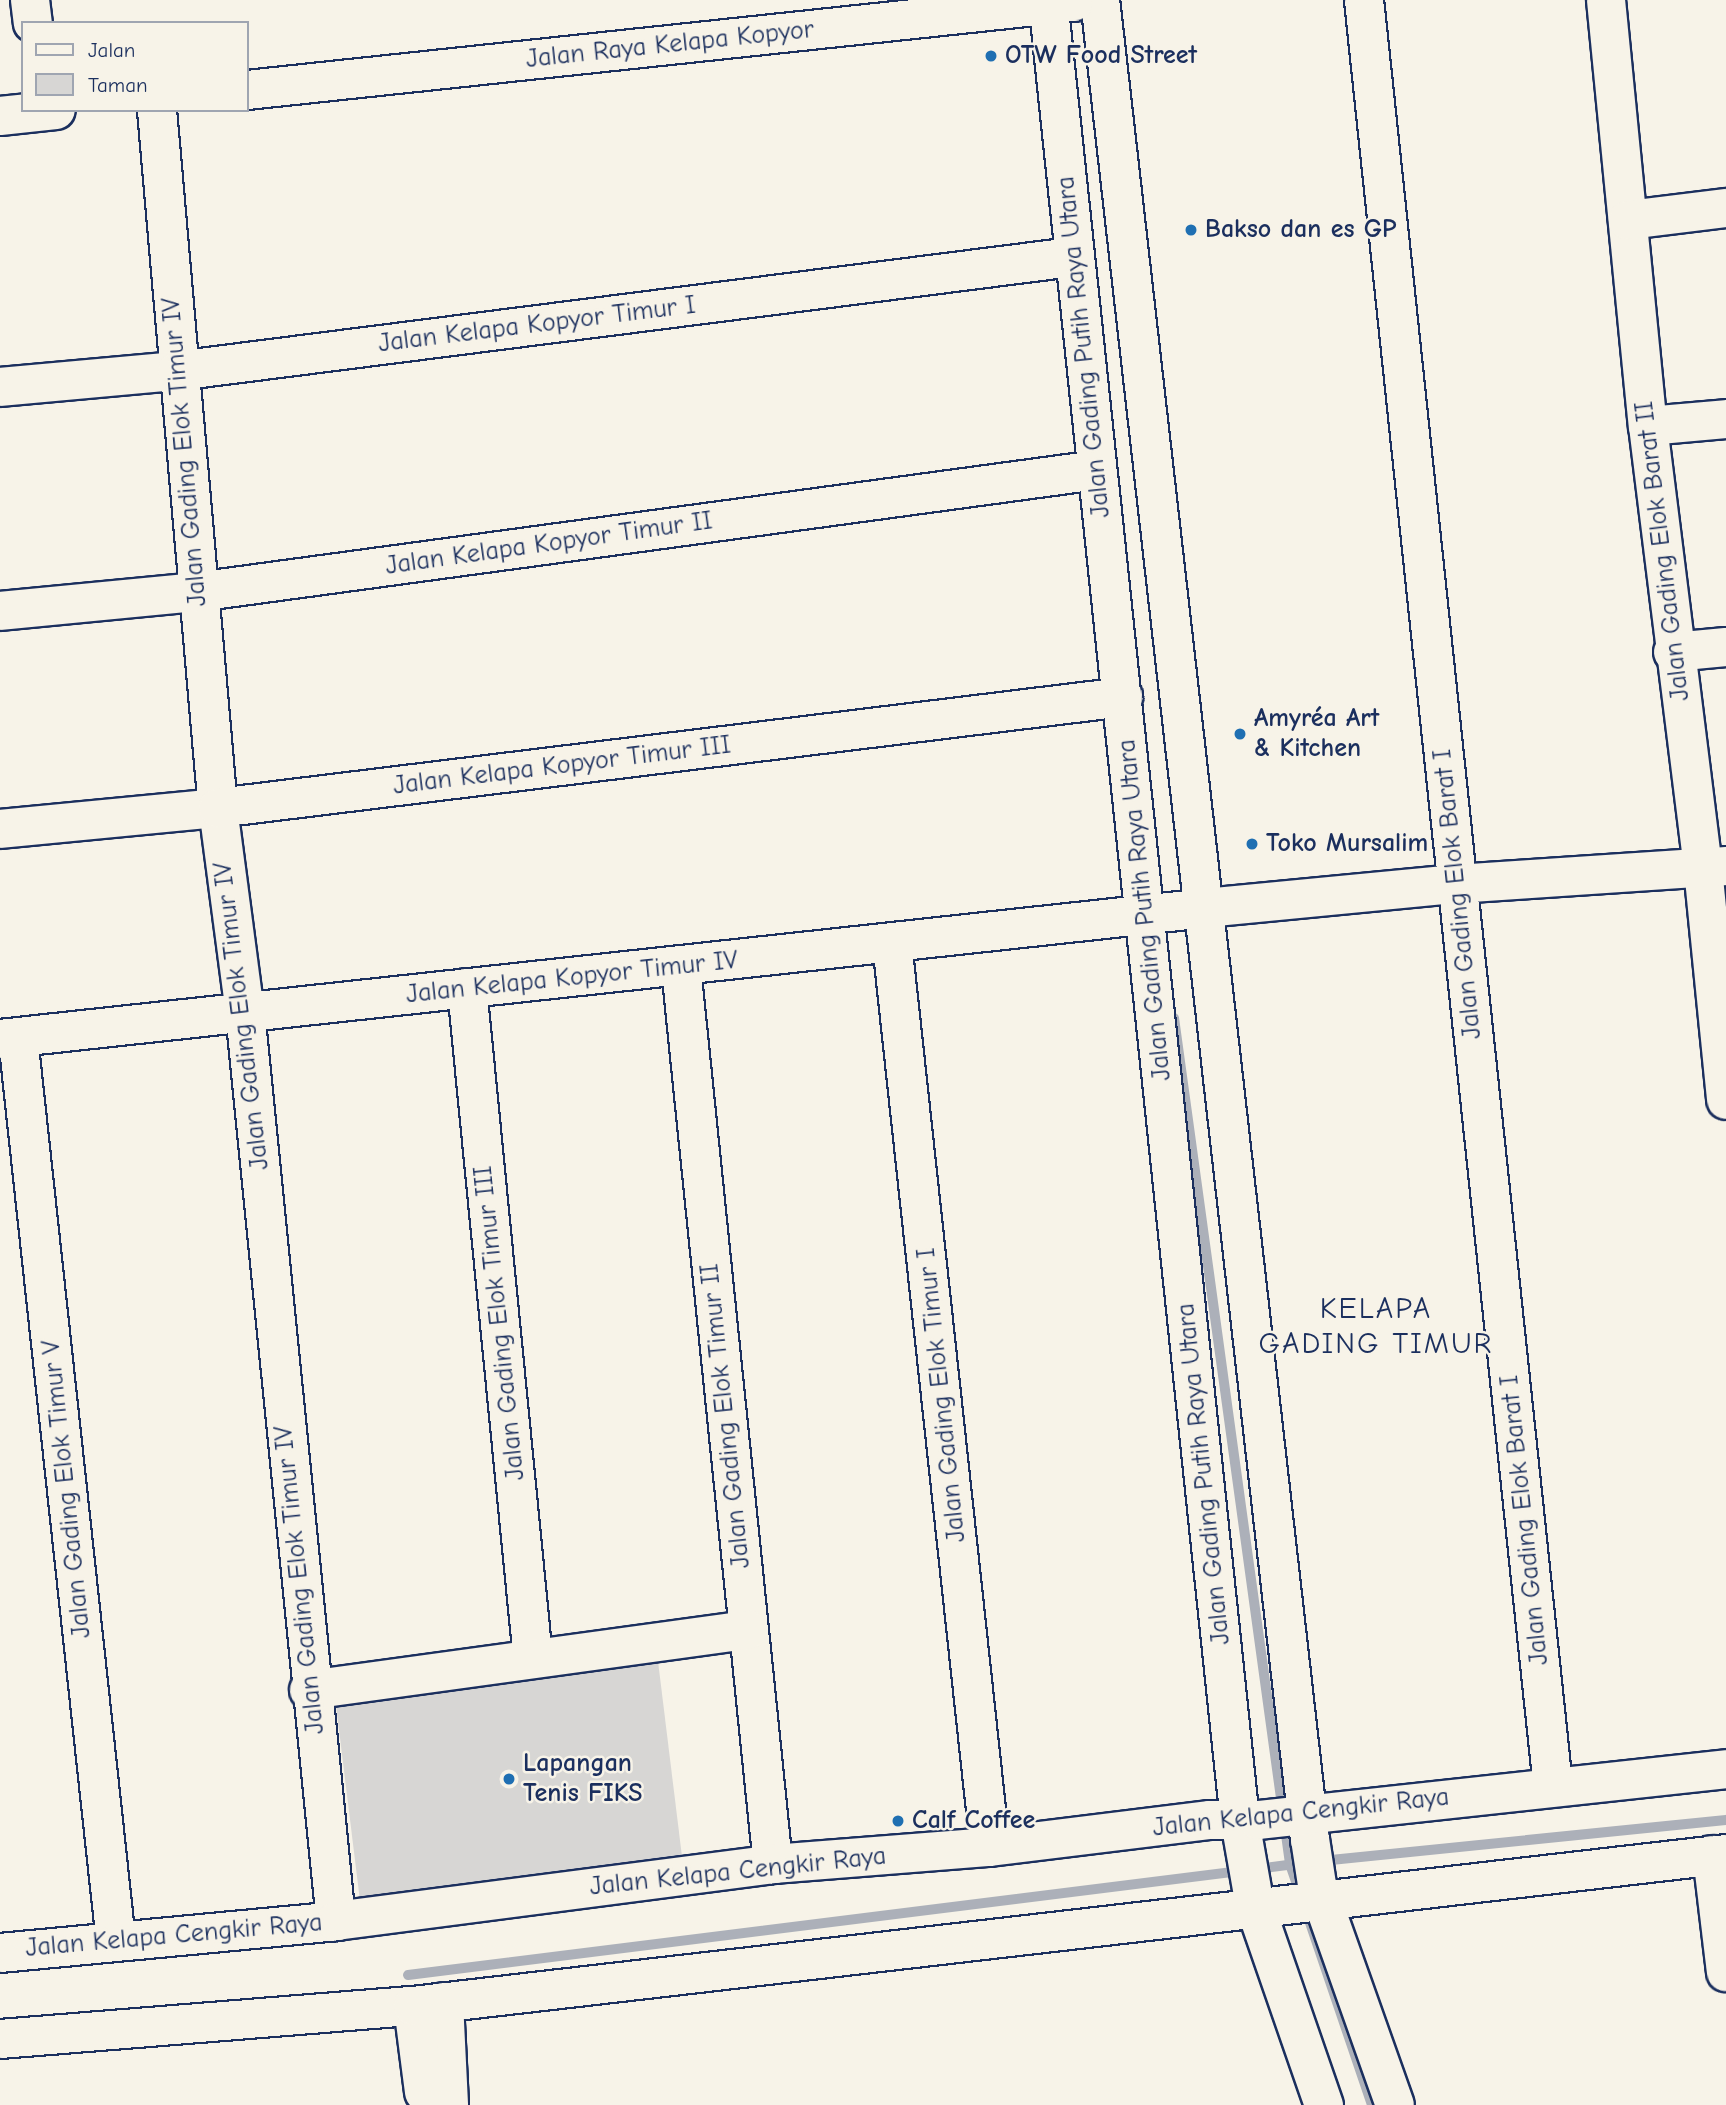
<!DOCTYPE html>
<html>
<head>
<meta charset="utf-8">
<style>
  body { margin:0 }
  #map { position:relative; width:1726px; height:2105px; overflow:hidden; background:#f7f3e8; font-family:"Comic Neue",sans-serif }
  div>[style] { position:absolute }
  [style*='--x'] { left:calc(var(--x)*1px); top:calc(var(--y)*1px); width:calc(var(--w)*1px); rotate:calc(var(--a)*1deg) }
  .green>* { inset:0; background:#d7d6d4; transform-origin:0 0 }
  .stream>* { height:10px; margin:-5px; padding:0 5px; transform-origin:5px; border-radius:5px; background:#acb0b9 }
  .roads { filter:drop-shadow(2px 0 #1b2f5e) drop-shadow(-2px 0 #1b2f5e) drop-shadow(0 2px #1b2f5e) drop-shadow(0 -2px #1b2f5e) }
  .street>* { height:38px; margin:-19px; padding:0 19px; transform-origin:19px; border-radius:19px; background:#f7f3e8 }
  .secondary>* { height:38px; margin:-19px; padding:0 19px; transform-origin:19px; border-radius:19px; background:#f7f3e8 }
  .dots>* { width:19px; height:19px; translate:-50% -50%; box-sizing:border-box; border:4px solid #f7f3e8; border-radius:50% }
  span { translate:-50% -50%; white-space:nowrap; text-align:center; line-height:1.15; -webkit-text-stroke:5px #f7f3e8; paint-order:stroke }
  .street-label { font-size:26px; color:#1b2f5e }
  .poi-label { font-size:26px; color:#1b2f5e; font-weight:700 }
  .left { translate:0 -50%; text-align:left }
  .quarter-label { font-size:30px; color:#1b2f5e; letter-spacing:2px }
  .legend { position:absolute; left:21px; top:21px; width:228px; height:91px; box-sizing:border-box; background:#f7f3e8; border:2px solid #9fa5b1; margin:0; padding:9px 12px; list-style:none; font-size:21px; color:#1b2f5e }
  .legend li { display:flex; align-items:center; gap:14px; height:35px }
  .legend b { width:35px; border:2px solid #9fa5b1 }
</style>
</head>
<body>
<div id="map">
  <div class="green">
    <div style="left:657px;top:1653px;width:212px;height:325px;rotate:83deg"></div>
  </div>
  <div class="stream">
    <div style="--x:1174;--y:1018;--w:854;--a:82.19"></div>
    <div style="--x:1290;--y:1864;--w:34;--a:71"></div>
    <div style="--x:1321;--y:1861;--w:407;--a:-5.8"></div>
    <div style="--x:1306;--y:1911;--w:205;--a:71.2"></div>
    <div style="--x:408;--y:1975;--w:894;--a:-7.13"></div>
  </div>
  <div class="roads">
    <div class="street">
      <div style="--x:1364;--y:0;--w:1797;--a:83.96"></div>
      <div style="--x:1606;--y:0;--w:428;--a:84.4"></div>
      <div style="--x:1648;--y:426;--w:445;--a:82.9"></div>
      <div style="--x:1703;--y:868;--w:233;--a:84.3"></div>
      <div style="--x:157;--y:110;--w:701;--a:85.01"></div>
      <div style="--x:218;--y:808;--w:206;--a:82.5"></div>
      <div style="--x:245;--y:1012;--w:914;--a:84.28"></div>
      <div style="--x:1628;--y:220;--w:99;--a:-7"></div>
      <div style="--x:0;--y:387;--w:178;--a:-5.2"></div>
      <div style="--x:177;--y:371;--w:902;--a:-7.26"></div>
      <div style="--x:1648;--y:426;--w:78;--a:-5.1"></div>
      <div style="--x:0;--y:611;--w:198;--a:-5.5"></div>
      <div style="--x:197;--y:592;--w:908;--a:-7.72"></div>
      <div style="--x:1673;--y:652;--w:53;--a:-5.4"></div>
      <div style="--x:0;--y:829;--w:219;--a:-5.5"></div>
      <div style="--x:218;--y:808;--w:912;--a:-6.99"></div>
      <div style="--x:892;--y:943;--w:909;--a:83.81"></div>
      <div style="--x:681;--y:968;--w:901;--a:84.14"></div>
      <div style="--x:467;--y:988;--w:674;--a:84.38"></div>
      <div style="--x:18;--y:1038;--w:908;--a:83.81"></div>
      <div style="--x:0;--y:1039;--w:1212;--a:-6.2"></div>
      <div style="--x:1205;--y:908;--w:252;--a:-5.5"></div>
      <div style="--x:1456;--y:884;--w:271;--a:-3.8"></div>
      <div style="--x:309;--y:1690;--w:443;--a:-7.8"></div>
      <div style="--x:1712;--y:1855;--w:118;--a:83.2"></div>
      <div style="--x:444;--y:2002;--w:103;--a:87.2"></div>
      <div style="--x:413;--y:2006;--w:87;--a:82.7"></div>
    </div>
    <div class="secondary">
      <div style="--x:30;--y:0;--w:23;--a:83"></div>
      <div style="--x:1048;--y:0;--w:1831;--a:83.98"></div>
      <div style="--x:1240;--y:1821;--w:86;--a:80"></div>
      <div style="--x:1255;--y:1906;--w:211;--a:70.9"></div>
      <div style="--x:1100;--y:0;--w:1851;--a:83.49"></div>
      <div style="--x:1310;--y:1839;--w:47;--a:81.3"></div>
      <div style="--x:1317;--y:1885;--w:233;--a:70.5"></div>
      <div style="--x:247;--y:90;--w:831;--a:-6.08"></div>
      <div style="--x:0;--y:116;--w:56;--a:-6.1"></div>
      <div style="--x:0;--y:1953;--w:338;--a:-5.4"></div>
      <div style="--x:336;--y:1921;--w:441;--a:-7.4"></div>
      <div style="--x:773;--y:1864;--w:218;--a:-4.5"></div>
      <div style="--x:990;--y:1847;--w:222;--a:-7"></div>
      <div style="--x:1210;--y:1820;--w:48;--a:0"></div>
      <div style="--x:1258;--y:1820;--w:471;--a:-6.2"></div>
      <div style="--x:0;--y:2039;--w:414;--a:-4.6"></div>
      <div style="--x:413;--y:2006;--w:1322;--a:-6.6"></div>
    </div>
  </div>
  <div class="dots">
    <div style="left:991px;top:56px;background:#1f6fb2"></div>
    <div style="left:1191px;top:230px;background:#1f6fb2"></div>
    <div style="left:1240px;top:734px;background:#1f6fb2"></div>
    <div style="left:1252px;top:844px;background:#1f6fb2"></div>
    <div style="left:509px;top:1779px;background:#1f6fb2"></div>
    <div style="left:898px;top:1821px;background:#1f6fb2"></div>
  </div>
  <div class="street-label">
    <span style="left:670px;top:45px;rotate:-6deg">Jalan Raya Kelapa Kopyor</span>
    <span style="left:537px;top:325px;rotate:-7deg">Jalan Kelapa Kopyor Timur I</span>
    <span style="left:1084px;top:347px;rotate:-96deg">Jalan Gading Putih Raya Utara</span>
    <span style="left:185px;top:452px;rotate:-95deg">Jalan Gading Elok Timur IV</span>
    <span style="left:549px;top:544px;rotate:-8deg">Jalan Kelapa Kopyor Timur II</span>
    <span style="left:1663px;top:551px;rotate:-97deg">Jalan Gading Elok Barat II</span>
    <span style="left:562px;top:766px;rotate:-7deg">Jalan Kelapa Kopyor Timur III</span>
    <span style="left:1458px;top:894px;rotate:-96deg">Jalan Gading Elok Barat I</span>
    <span style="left:1145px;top:910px;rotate:-96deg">Jalan Gading Putih Raya Utara</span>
    <span style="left:572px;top:978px;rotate:-6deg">Jalan Kelapa Kopyor Timur IV</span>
    <span style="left:242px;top:1016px;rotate:-97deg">Jalan Gading Elok Timur IV</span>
    <span style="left:500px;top:1323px;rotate:-96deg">Jalan Gading Elok Timur III</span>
    <span style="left:942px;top:1395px;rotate:-96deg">Jalan Gading Elok Timur I</span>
    <span style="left:726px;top:1416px;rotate:-96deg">Jalan Gading Elok Timur II</span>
    <span style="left:1204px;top:1474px;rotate:-96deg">Jalan Gading Putih Raya Utara</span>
    <span style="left:67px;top:1489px;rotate:-96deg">Jalan Gading Elok Timur V</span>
    <span style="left:1525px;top:1520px;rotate:-96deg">Jalan Gading Elok Barat I</span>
    <span style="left:300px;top:1580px;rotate:-96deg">Jalan Gading Elok Timur IV</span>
    <span style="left:1301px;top:1813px;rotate:-6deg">Jalan Kelapa Cengkir Raya</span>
    <span style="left:738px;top:1872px;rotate:-6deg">Jalan Kelapa Cengkir Raya</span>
    <span style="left:174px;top:1936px;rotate:-5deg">Jalan Kelapa Cengkir Raya</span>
  </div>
  <div class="poi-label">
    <span class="left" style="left:1005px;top:56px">OTW Food Street</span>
    <span class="left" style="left:1205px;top:230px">Bakso dan es GP</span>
    <span class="left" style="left:1254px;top:734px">Amyréa Art<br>&amp; Kitchen</span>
    <span class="left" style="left:1266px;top:844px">Toko Mursalim</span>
    <span class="left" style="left:523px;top:1779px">Lapangan<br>Tenis FIKS</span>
    <span class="left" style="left:912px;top:1821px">Calf Coffee</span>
  </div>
  <div class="quarter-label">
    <span style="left:1376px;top:1326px">KELAPA<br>GADING TIMUR</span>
  </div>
  <ul class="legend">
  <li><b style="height:9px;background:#f7f3e8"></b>Jalan</li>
  <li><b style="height:19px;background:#d7d6d4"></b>Taman</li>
  </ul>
</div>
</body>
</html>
